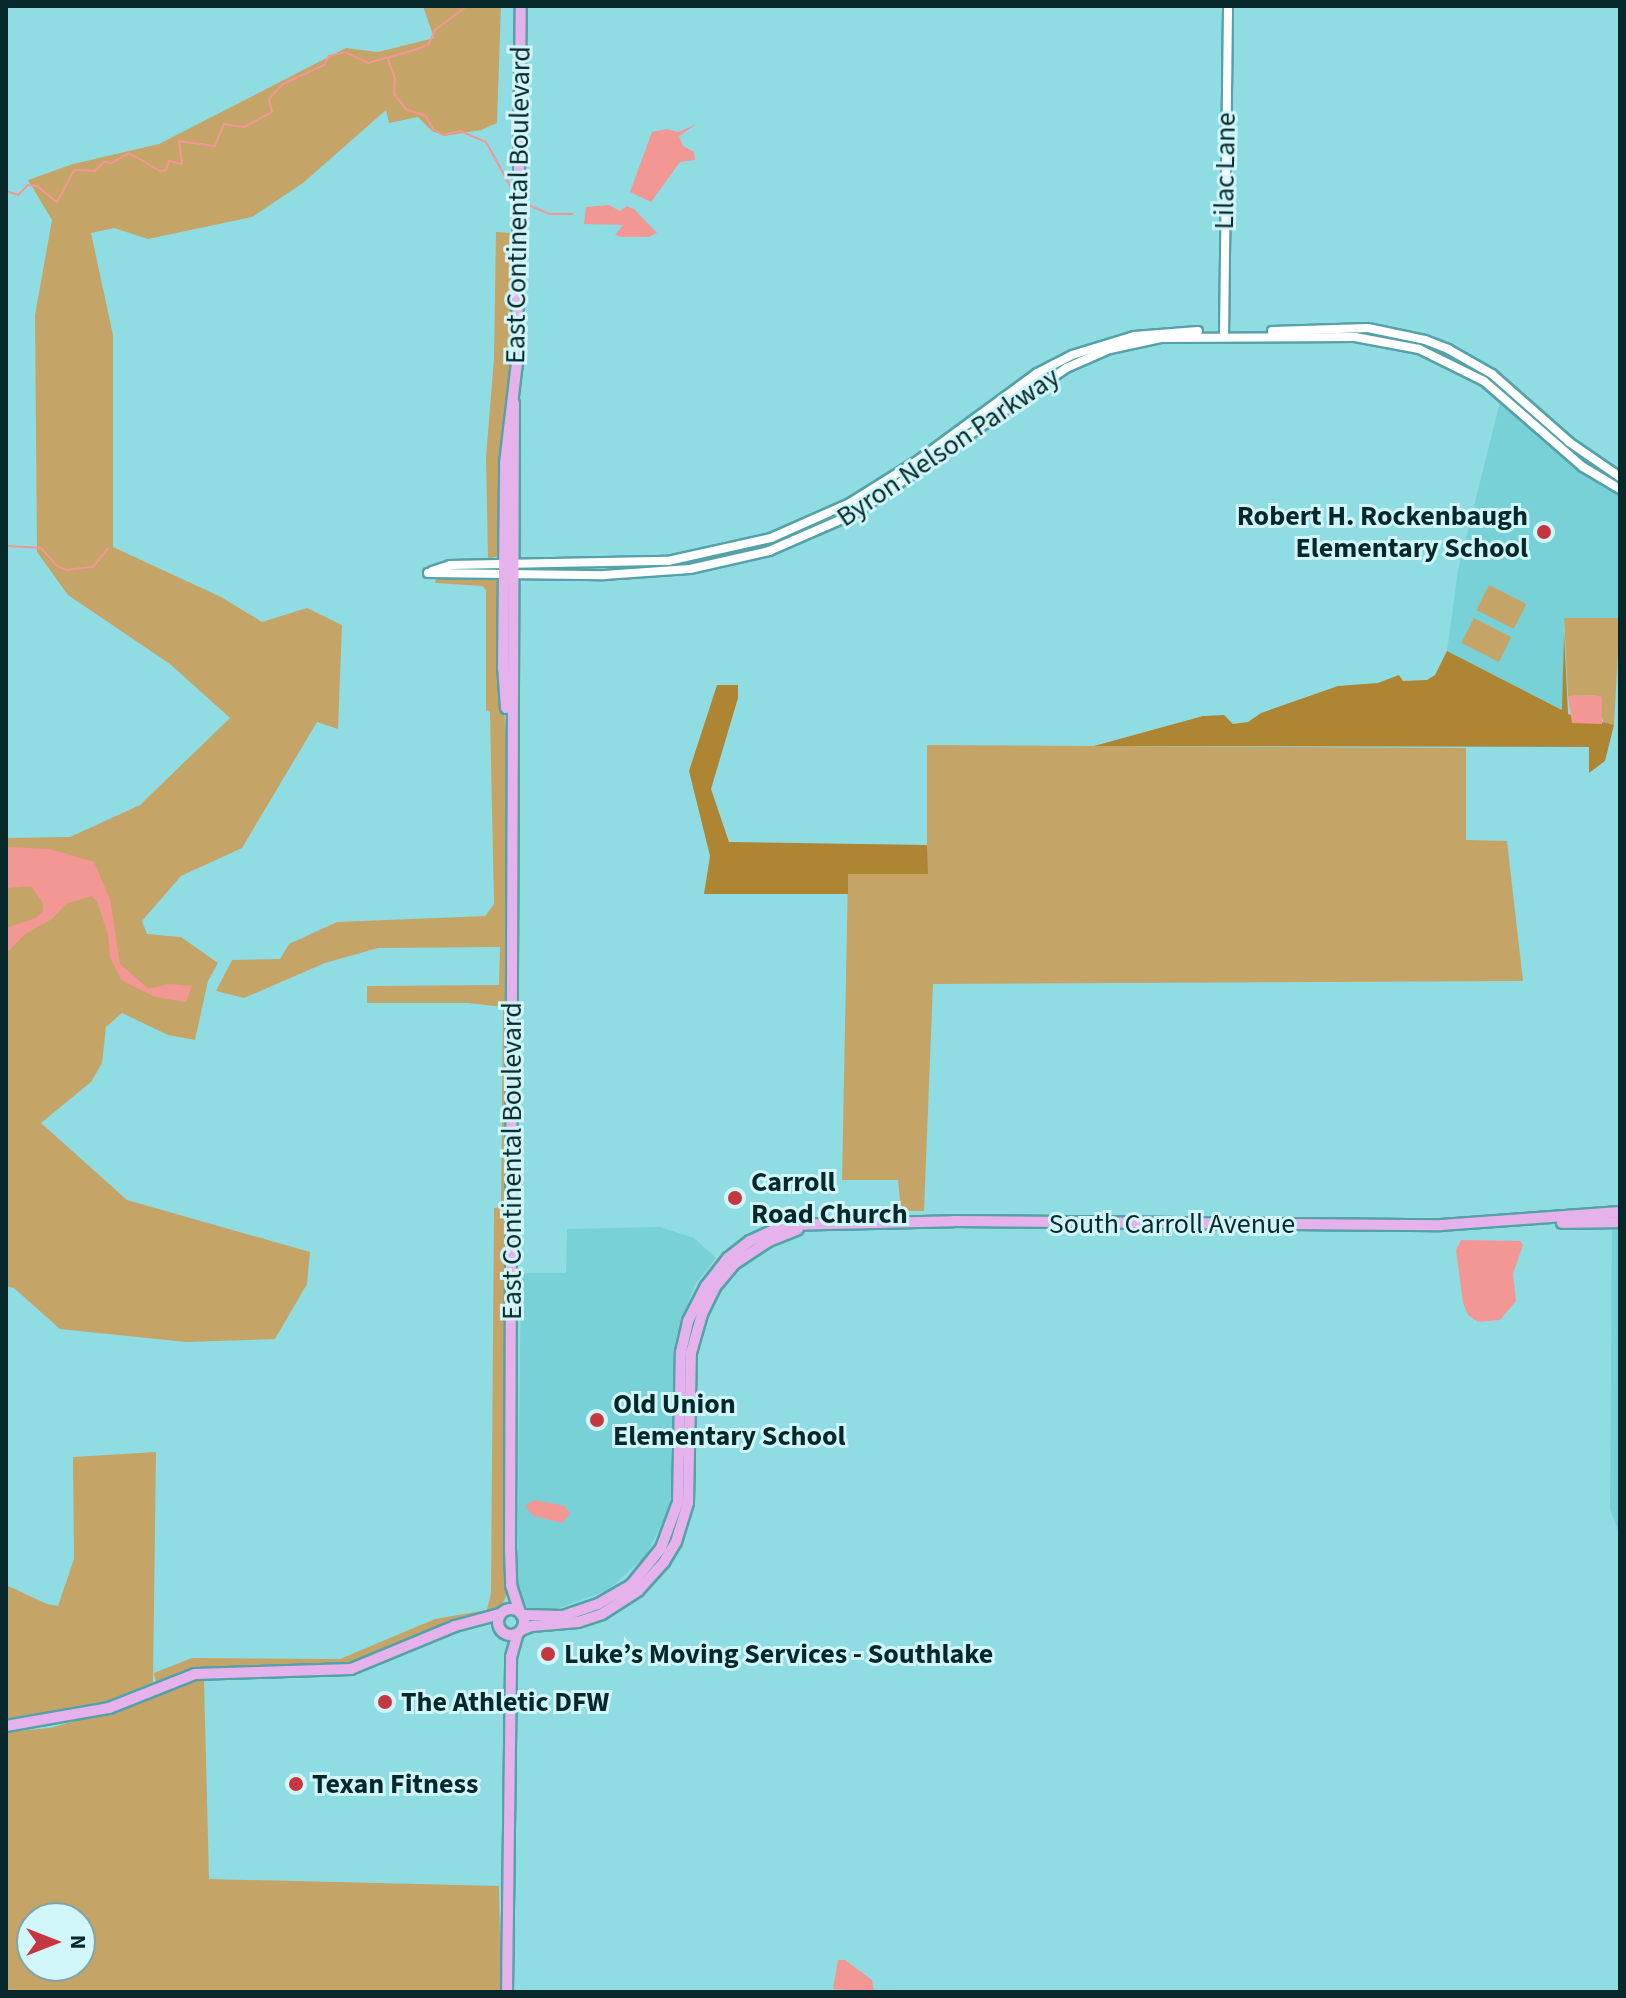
<!DOCTYPE html>
<html>
<head>
<meta charset="utf-8">
<style>
  body { margin:0 }
  #map { position:relative; width:1626px; height:1998px; overflow:hidden; background:#8fdde3; font-family:"Source Sans 3",sans-serif }
  div>[style] { position:absolute }
  [style*='--x'] { left:calc(var(--x)*1px); top:calc(var(--y)*1px); width:calc(var(--w)*1px); rotate:calc(var(--a)*1deg) }
  .built>* { inset:0; background:#78d1d7 }
  .green>* { inset:0; background:#c5a467; transform-origin:0 0 }
  .forest>* { inset:0; background:#ae8532 }
  .water>* { inset:0; background:#f39795 }
  .stream>* { height:2px; margin:-1px; padding:0 1px; transform-origin:1px; border-radius:1px; background:#f39795 }
  .roads { filter:drop-shadow(2px 0 #54a2a8) drop-shadow(-2px 0 #54a2a8) drop-shadow(0 2px #54a2a8) drop-shadow(0 -2px #54a2a8) }
  .minor>* { height:8px; margin:-4px; padding:0 4px; transform-origin:4px; border-radius:4px; background:#fff }
  .major>* { height:10px; margin:-5px; padding:0 5px; transform-origin:5px; border-radius:5px; background:#e5b2ec }
  .major>.ring { margin:-5px; padding:0; box-sizing:content-box; background:none; border:10px solid #e5b2ec; border-radius:50% }
  .dots>* { width:22px; height:22px; translate:-50% -50%; box-sizing:border-box; border:4px solid #d1f6f9; border-radius:50% }
  span { translate:-50% -50%; white-space:nowrap; text-align:center; line-height:1.15; -webkit-text-stroke:6px #d1f6f9; paint-order:stroke }
  .street-label { font-size:28px; color:#06282b }
  .poi-label { font-size:28px; color:#06282b; font-weight:700 }
  .right { translate:-100% -50%; text-align:right }
  .left { translate:0 -50%; text-align:left }
  .frame { position:absolute; inset:0; border:8px solid #06282b; pointer-events:none }
  .north { position:absolute; left:16px; top:1902px; width:80px; height:80px; box-sizing:border-box; background:#d1f6f9; border:2px solid #80a4a7; border-radius:50%; rotate:90deg; font-size:22px; font-weight:700; line-height:32px; text-align:center; color:#06282b }
  .north::after { content:''; display:block; margin:auto; width:28px; height:36px; background:#c63640; clip-path:polygon(50% 0,100% 100%,50% 72%,0 100%) }
</style>
</head>
<body>
<div id="map">
  <div class="built">
    <div style="clip-path:polygon(1500px 402px,1578px 470px,1620px 495px,1620px 618px,1564px 618px,1563px 710px,1447px 651px,1458px 570px)"></div>
    <div style="clip-path:polygon(1612px 1225px,1620px 1225px,1620px 1536px,1610px 1509px)"></div>
    <div style="clip-path:polygon(660px 1227px,694px 1238px,716px 1258px,694px 1286px,679px 1330px,673px 1486px,668px 1512px,645px 1557px,608px 1590px,557px 1609px,523px 1610px,517px 1593px,521px 1273px,566px 1273px,567px 1229px)"></div>
  </div>
  <div class="green">
    <div style="clip-path:polygon(423px 6px,501px 6px,497px 123px,481px 130px,444px 136px,432px 131px,418px 117px,389px 123px,386px 110px,303px 183px,252px 217px,148px 239px,114px 228px,91px 233px,113px 335px,113px 547px,221px 597px,262px 622px,307px 608px,342px 625px,338px 729px,317px 722px,242px 848px,181px 876px,142px 921px,147px 934px,181px 937px,218px 963px,208px 981px,195px 1040px,168px 1035px,122px 1013px,106px 1027px,102px 1063px,91px 1082px,41px 1123px,127px 1200px,310px 1252px,307px 1284px,275px 1339px,186px 1342px,60px 1329px,14px 1288px,6px 1286px,6px 838px,70px 837px,140px 805px,230px 718px,170px 664px,68px 595px,37px 552px,35px 315px,52px 220px,28px 180px,73px 164px,159px 144px,346px 48px,378px 52px,434px 38px)"></div>
    <div style="clip-path:polygon(496px 232px,510px 233px,514px 237px,512px 394px,499px 556px,488px 559px,486px 457px,494px 358px)"></div>
    <div style="clip-path:polygon(437px 576px,498px 577px,500px 583px,500px 660px,511px 794px,507px 1594px,499px 1612px,451px 1622px,357px 1664px,337px 1669px,190px 1670px,156px 1683px,154px 1673px,192px 1658px,340px 1659px,435px 1619px,487px 1610px,491px 1593px,494px 1208px,501px 1207px,503px 1007px,468px 1003px,367px 1003px,367px 986px,499px 985px,500px 947px,378px 948px,325px 963px,244px 998px,216px 991px,232px 960px,280px 959px,289px 944px,337px 922px,485px 916px,494px 904px,490px 712px,486px 710px,486px 590px,482px 586px,435px 583px)"></div>
    <div style="left:1489px;top:585px;width:42px;height:28px;rotate:27deg"></div>
    <div style="left:1474px;top:618px;width:42px;height:28px;rotate:27deg"></div>
    <div style="clip-path:polygon(1564px 618px,1620px 618px,1614px 725px,1604px 725px,1596px 695px,1568px 696px)"></div>
    <div style="clip-path:polygon(927px 745px,1466px 748px,1466px 840px,1507px 841px,1523px 981px,933px 984px,924px 1211px,901px 1211px,898px 1180px,842px 1180px,848px 874px,927px 874px)"></div>
    <div style="clip-path:polygon(156px 1452px,153px 1682px,109px 1703px,6px 1721px,6px 1585px,47px 1604px,58px 1606px,74px 1559px,73px 1457px)"></div>
    <div style="clip-path:polygon(evenodd,195px 1678px,204px 1680px,209px 1879px,499px 1886px,501px 1992px,6px 1992px,6px 1732px,50px 1728px,122px 1708px,195px 1678px,32px 1918px,80px 1918px,80px 1966px,32px 1966px,32px 1918px)"></div>
  </div>
  <div class="forest">
    <div style="clip-path:polygon(1564px 631px,1568px 714px,1614px 725px,1605px 761px,1589px 773px,1589px 747px,1094px 746px,1203px 716px,1224px 715px,1233px 724px,1248px 722px,1261px 713px,1338px 686px,1378px 683px,1399px 675px,1403px 681px,1427px 680px,1435px 675px,1447px 651px,1562px 710px)"></div>
    <div style="clip-path:polygon(717px 685px,738px 685px,738px 698px,711px 789px,729px 842px,927px 845px,928px 874px,848px 874px,848px 894px,704px 894px,710px 856px,689px 771px)"></div>
  </div>
  <div class="water">
    <div style="clip-path:polygon(697px 124px,679px 136px,683px 146px,694px 152px,695px 160px,680px 162px,651px 202px,630px 192px,652px 132px,667px 129px,678px 132px)"></div>
    <div style="clip-path:polygon(609px 205px,620px 211px,627px 206px,634px 209px,657px 233px,649px 237px,622px 237px,615px 235px,623px 225px,584px 224px,586px 207px)"></div>
    <div style="clip-path:polygon(1596px 695px,1602px 697px,1602px 724px,1572px 723px,1568px 696px)"></div>
    <div style="clip-path:polygon(6px 847px,50px 849px,94px 862px,110px 899px,120px 964px,149px 989px,169px 984px,192px 986px,186px 1002px,155px 997px,121px 980px,110px 957px,108px 935px,97px 901px,91px 896px,66px 904px,52px 919px,25px 934px,6px 954px,6px 928px,36px 918px,43px 911px,43px 903px,31px 886px,6px 888px)"></div>
    <div style="clip-path:polygon(1461px 1240px,1520px 1241px,1523px 1245px,1513px 1274px,1516px 1301px,1500px 1320px,1478px 1322px,1468px 1315px,1463px 1303px,1456px 1250px)"></div>
    <div style="clip-path:polygon(534px 1500px,565px 1506px,570px 1514px,562px 1523px,533px 1516px,525px 1506px)"></div>
    <div style="clip-path:polygon(838px 1960px,845px 1960px,872px 1980px,874px 1992px,833px 1989px)"></div>
  </div>
  <div class="stream">
    <div style="--x:388;--y:59;--w:21;--a:71"></div>
    <div style="--x:395;--y:79;--w:15;--a:94"></div>
    <div style="--x:394;--y:94;--w:21;--a:51"></div>
    <div style="--x:407;--y:110;--w:19;--a:16"></div>
    <div style="--x:425;--y:115;--w:16;--a:60"></div>
    <div style="--x:433;--y:129;--w:12;--a:31"></div>
    <div style="--x:443;--y:135;--w:17;--a:-13"></div>
    <div style="--x:460;--y:131;--w:28;--a:23"></div>
    <div style="--x:486;--y:142;--w:58;--a:61.2"></div>
    <div style="--x:6;--y:191;--w:13;--a:18"></div>
    <div style="--x:18;--y:195;--w:14;--a:-45"></div>
    <div style="--x:28;--y:185;--w:9;--a:6"></div>
    <div style="--x:37;--y:186;--w:26;--a:39"></div>
    <div style="--x:57;--y:202;--w:36;--a:-62"></div>
    <div style="--x:74;--y:170;--w:21;--a:3"></div>
    <div style="--x:95;--y:171;--w:13;--a:-45"></div>
    <div style="--x:104;--y:162;--w:7;--a:8"></div>
    <div style="--x:111;--y:163;--w:21;--a:-29"></div>
    <div style="--x:129;--y:153;--w:36;--a:30"></div>
    <div style="--x:160;--y:171;--w:6;--a:-9"></div>
    <div style="--x:166;--y:170;--w:9;--a:-72"></div>
    <div style="--x:169;--y:161;--w:13;--a:13"></div>
    <div style="--x:182;--y:164;--w:23;--a:-97"></div>
    <div style="--x:179;--y:141;--w:36;--a:8"></div>
    <div style="--x:215;--y:146;--w:24;--a:-68"></div>
    <div style="--x:224;--y:124;--w:20;--a:9"></div>
    <div style="--x:244;--y:127;--w:32;--a:-28"></div>
    <div style="--x:272;--y:112;--w:13;--a:-103"></div>
    <div style="--x:269;--y:99;--w:21;--a:-47"></div>
    <div style="--x:283;--y:84;--w:45;--a:-24.9"></div>
    <div style="--x:324;--y:65;--w:10;--a:-61"></div>
    <div style="--x:329;--y:56;--w:16;--a:-14"></div>
    <div style="--x:345;--y:52;--w:25;--a:26"></div>
    <div style="--x:368;--y:63;--w:49;--a:-15.5"></div>
    <div style="--x:415;--y:50;--w:15;--a:-23"></div>
    <div style="--x:429;--y:44;--w:15;--a:-67"></div>
    <div style="--x:435;--y:30;--w:40;--a:-37"></div>
    <div style="--x:526;--y:204;--w:26;--a:23"></div>
    <div style="--x:550;--y:214;--w:23;--a:0"></div>
    <div style="--x:6;--y:546;--w:35;--a:3"></div>
    <div style="--x:41;--y:548;--w:24;--a:48"></div>
    <div style="--x:57;--y:566;--w:11;--a:22"></div>
    <div style="--x:67;--y:570;--w:26;--a:-7"></div>
    <div style="--x:93;--y:567;--w:24;--a:-52"></div>
  </div>
  <div class="roads">
    <div class="minor">
      <div style="--x:1272;--y:331;--w:96;--a:-1.8"></div>
      <div style="--x:1368;--y:328;--w:58;--a:11.9"></div>
      <div style="--x:1425;--y:340;--w:25;--a:21"></div>
      <div style="--x:1448;--y:349;--w:51;--a:29.6"></div>
      <div style="--x:1492;--y:374;--w:103;--a:41.4"></div>
      <div style="--x:1569;--y:442;--w:62;--a:34.5"></div>
      <div style="--x:1224;--y:337;--w:331;--a:-89.3"></div>
      <div style="--x:432;--y:571;--w:19;--a:-18"></div>
      <div style="--x:450;--y:565;--w:218;--a:-1.1"></div>
      <div style="--x:668;--y:561;--w:106;--a:-12.6"></div>
      <div style="--x:771;--y:538;--w:86;--a:-23.9"></div>
      <div style="--x:850;--y:503;--w:83;--a:-32.2"></div>
      <div style="--x:920;--y:459;--w:145;--a:-36.3"></div>
      <div style="--x:1037;--y:373;--w:39;--a:-27"></div>
      <div style="--x:1072;--y:355;--w:65;--a:-17"></div>
      <div style="--x:1134;--y:336;--w:64;--a:-4.5"></div>
      <div style="--x:428;--y:573;--w:176;--a:0.7"></div>
      <div style="--x:604;--y:575;--w:86;--a:-4"></div>
      <div style="--x:690;--y:569;--w:81;--a:-12.8"></div>
      <div style="--x:769;--y:551;--w:95;--a:-23.6"></div>
      <div style="--x:856;--y:513;--w:255;--a:-34.6"></div>
      <div style="--x:1066;--y:368;--w:48;--a:-23.4"></div>
      <div style="--x:1110;--y:349;--w:52;--a:-12.2"></div>
      <div style="--x:1161;--y:338;--w:194;--a:-0.3"></div>
      <div style="--x:1355;--y:337;--w:65;--a:10.6"></div>
      <div style="--x:1419;--y:349;--w:72;--a:26.2"></div>
      <div style="--x:1484;--y:381;--w:131;--a:41"></div>
      <div style="--x:1583;--y:467;--w:43;--a:30.7"></div>
    </div>
    <div class="major">
      <div style="--x:514;--y:403;--w:1146;--a:90.2"></div>
      <div style="--x:510;--y:1549;--w:36;--a:88"></div>
      <div style="--x:511;--y:1585;--w:28;--a:72"></div>
      <div style="--x:506;--y:708;--w:39;--a:-94"></div>
      <div style="--x:503;--y:669;--w:206;--a:-89.4"></div>
      <div style="--x:505;--y:463;--w:101;--a:-83.2"></div>
      <div style="--x:517;--y:363;--w:357;--a:-89.4"></div>
      <div style="--x:1562;--y:1223;--w:58;--a:-1"></div>
      <div class="ring" style="left:498px;top:1609px;width:16px;height:16px"></div>
      <div style="--x:522;--y:1615;--w:41;--a:1.4"></div>
      <div style="--x:563;--y:1616;--w:37;--a:-19"></div>
      <div style="--x:598;--y:1604;--w:39;--a:-30"></div>
      <div style="--x:632;--y:1584;--w:46;--a:-51.1"></div>
      <div style="--x:661;--y:1548;--w:49;--a:-69.7"></div>
      <div style="--x:678;--y:1502;--w:150;--a:-88.9"></div>
      <div style="--x:681;--y:1352;--w:32;--a:-77"></div>
      <div style="--x:688;--y:1321;--w:39;--a:-63"></div>
      <div style="--x:706;--y:1286;--w:36;--a:-52"></div>
      <div style="--x:728;--y:1258;--w:28;--a:-38"></div>
      <div style="--x:750;--y:1241;--w:38;--a:-25"></div>
      <div style="--x:784;--y:1225;--w:170;--a:-1.3"></div>
      <div style="--x:954;--y:1221;--w:487;--a:0.5"></div>
      <div style="--x:1441;--y:1225;--w:179;--a:-4.2"></div>
      <div style="--x:521;--y:1630;--w:12;--a:-20"></div>
      <div style="--x:532;--y:1626;--w:46;--a:-5"></div>
      <div style="--x:578;--y:1622;--w:25;--a:-18"></div>
      <div style="--x:602;--y:1614;--w:43;--a:-32.6"></div>
      <div style="--x:638;--y:1591;--w:39;--a:-48"></div>
      <div style="--x:664;--y:1562;--w:23;--a:-59"></div>
      <div style="--x:676;--y:1542;--w:41;--a:-72.9"></div>
      <div style="--x:688;--y:1503;--w:150;--a:-88.9"></div>
      <div style="--x:691;--y:1353;--w:41;--a:-74.2"></div>
      <div style="--x:702;--y:1314;--w:30;--a:-64"></div>
      <div style="--x:715;--y:1287;--w:30;--a:-50"></div>
      <div style="--x:734;--y:1264;--w:42;--a:-33.3"></div>
      <div style="--x:769;--y:1241;--w:31;--a:-22"></div>
      <div style="--x:6;--y:1726;--w:105;--a:-9.9"></div>
      <div style="--x:109;--y:1708;--w:92;--a:-21.6"></div>
      <div style="--x:195;--y:1674;--w:156;--a:-1.8"></div>
      <div style="--x:351;--y:1669;--w:113;--a:-22.5"></div>
      <div style="--x:455;--y:1626;--w:47;--a:-14.9"></div>
      <div style="--x:507;--y:1992;--w:335;--a:-89.3"></div>
      <div style="--x:511;--y:1657;--w:25;--a:-74"></div>
    </div>
  </div>
  <div class="dots">
    <div style="left:1544px;top:532px;background:#c63640"></div>
    <div style="left:735px;top:1198px;background:#c63640"></div>
    <div style="left:597px;top:1420px;background:#c63640"></div>
    <div style="left:548px;top:1654px;background:#c63640"></div>
    <div style="left:385px;top:1702px;background:#c63640"></div>
    <div style="left:296px;top:1784px;background:#c63640"></div>
  </div>
  <div class="street-label">
    <span style="left:1225px;top:171px;rotate:-89deg">Lilac Lane</span>
    <span style="left:518px;top:205px;rotate:-89deg">East Continental Boulevard</span>
    <span style="left:948px;top:447px;rotate:-34deg">Byron Nelson Parkway</span>
    <span style="left:512px;top:1161px;rotate:-90deg">East Continental Boulevard</span>
    <span style="left:1172px;top:1224px">South Carroll Avenue</span>
  </div>
  <div class="poi-label">
    <span class="right" style="left:1528px;top:532px">Robert H. Rockenbaugh<br>Elementary School</span>
    <span class="left" style="left:751px;top:1198px">Carroll<br>Road Church</span>
    <span class="left" style="left:613px;top:1420px">Old Union<br>Elementary School</span>
    <span class="left" style="left:564px;top:1654px">Luke’s Moving Services - Southlake</span>
    <span class="left" style="left:401px;top:1702px">The Athletic DFW</span>
    <span class="left" style="left:312px;top:1784px">Texan Fitness</span>
  </div>
  <div class="frame"></div>
  <div class="north">N</div>
</div>
</body>
</html>
